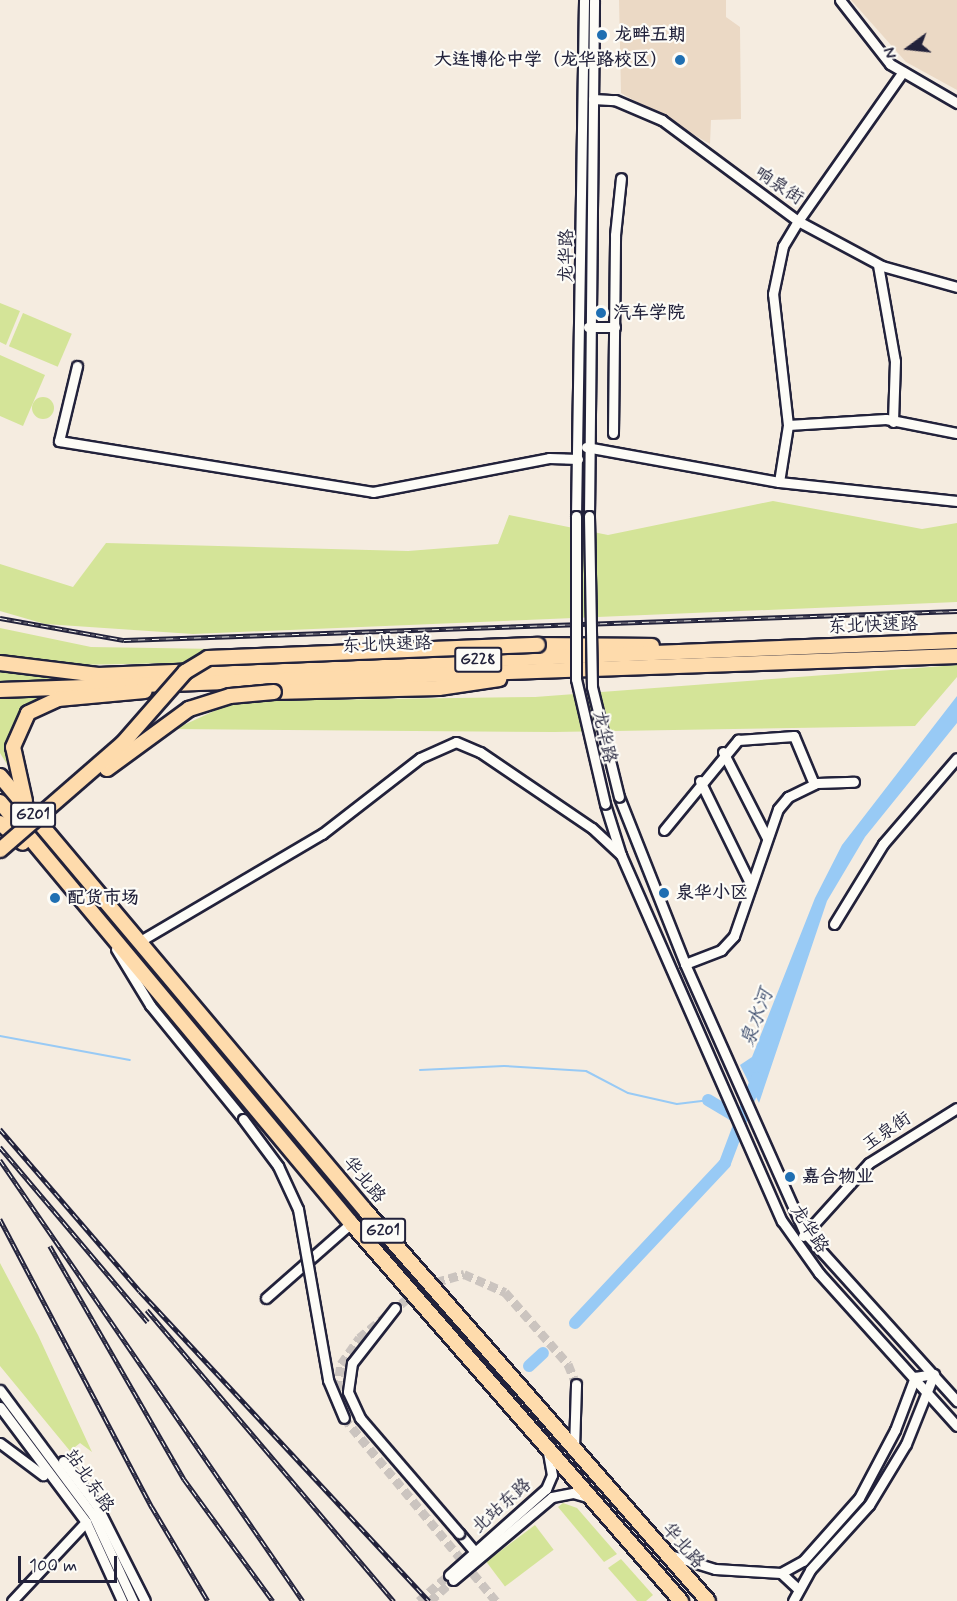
<!DOCTYPE html>
<html>
<head>
<meta charset="utf-8">
<style>
  body { margin:0 }
  #map { position:relative; width:957px; height:1601px; overflow:hidden; background:#f5ece0; font-family:Mynerve,"LXGW WenKai TC",sans-serif }
  div>[style] { position:absolute }
  [style*='--x'] { left:calc(var(--x)*1px); top:calc(var(--y)*1px); width:calc(var(--w)*1px); rotate:calc(var(--a)*1deg) }
  .built>* { inset:0; background:#ebd9c5 }
  .green>* { inset:0; background:#d4e498; transform-origin:0 0 }
  .round { border-radius:50% }
  .water>* { inset:0; background:#98caf5 }
  .stream>* { height:2px; margin:-1px; padding:0 1px; transform-origin:1px; border-radius:1px; background:#98caf5 }
  .river>* { height:12px; margin:-6px; padding:0 6px; transform-origin:6px; border-radius:6px; background:#98caf5 }
  .minor-tunnel>* { height:9px; margin-top:-4.5px; transform-origin:0; background:repeating-linear-gradient(90deg,#cbc4bf 0 9px,transparent 0 13.5px) }
  .roads { filter:drop-shadow(2px 0 #22223b) drop-shadow(-2px 0 #22223b) drop-shadow(0 2px #22223b) drop-shadow(0 -2px #22223b) }
  .minor>* { height:9px; margin:-4.5px; padding:0 4.5px; transform-origin:4.5px; border-radius:4.5px; background:#fdfcf7 }
  .highway>* { height:14px; margin:-7px; padding:0 7px; transform-origin:7px; border-radius:7px; background:#fedbac }
  .rail>* { height:4.5px; margin-top:-2.25px; transform-origin:0; background:repeating-linear-gradient(90deg,#fdfcf7 0 7px,#22223b 0 14px); box-sizing:border-box; border-block:2px solid #22223b }
  .bridges { filter:drop-shadow(2px 0 #22223b) drop-shadow(-2px 0 #22223b) drop-shadow(0 2px #22223b) drop-shadow(0 -2px #22223b) }
  .minor-bridge>* { height:9px; margin:-4.5px; padding:0 4.5px; transform-origin:4.5px; border-radius:4.5px; background:#fdfcf7 }
  .highway-bridge>* { height:14px; margin:-7px; padding:0 7px; transform-origin:7px; border-radius:7px; background:#fedbac }
  .dots>* { width:16px; height:16px; translate:-50% -50%; box-sizing:border-box; border:3px solid #fdfcf7; border-radius:50% }
  span { translate:-50% -50%; white-space:nowrap; text-align:center; line-height:1.15; -webkit-text-stroke:4.5px #fdfcf7; paint-order:stroke }
  .shield-label span { padding:2px 4px; background:#fdfcf7; border:2px solid; border-radius:4px; -webkit-text-stroke-width:0 }
  .shield-label { font-size:16px; color:#22223b; font-weight:700 }
  .poi-label { font-size:18px; color:#22223b; font-weight:700 }
  .left { translate:0 -50%; text-align:left }
  .right { translate:-100% -50%; text-align:right }
  .street-label { font-size:18px; color:#22223b }
  .water-label { font-size:20px; color:#455473; font-style:italic }
  .north { position:absolute; left:879px; top:18px; width:60px; height:60px; -webkit-text-stroke:4px #fdfcf7; paint-order:stroke; rotate:255deg; font-size:16px; font-weight:700; line-height:24px; text-align:center; color:#22223b }
  .north::after { content:''; display:block; margin:auto; width:21px; height:27px; background:#22223b; clip-path:polygon(50% 0,100% 100%,50% 72%,0 100%) }
  .scale { position:absolute; left:18px; top:1556px; width:99px; height:27px; box-sizing:border-box; border:3px solid #22223b; border-top:0; padding-left:8px; font-size:18px; line-height:21px; white-space:nowrap; color:#22223b; -webkit-text-stroke:4px #fdfcf7; paint-order:stroke }
</style>
</head>
<body>
<div id="map">
  <div class="built">
    <div style="clip-path:polygon(619px 0,726px 0,726px 17px,740px 27px,741px 119px,711px 120px,710px 144px,621px 93px)"></div>
    <div style="clip-path:polygon(851px 0,957px 0,957px 90px,906px 62px)"></div>
  </div>
  <div class="green">
    <div style="clip-path:polygon(0 303px,20px 311px,6px 345px,0 342px)"></div>
    <div style="left:23px;top:313px;width:53px;height:36px;rotate:23deg"></div>
    <div style="clip-path:polygon(0 355px,45px 375px,23px 426px,0 416px)"></div>
    <div class="round" style="left:32px;top:397px;width:22px;height:22px"></div>
    <div style="clip-path:polygon(773px 501px,922px 529px,957px 523px,957px 602px,193px 634px,45px 624px,0 611px,0 564px,73px 587px,106px 543px,408px 551px,498px 544px,509px 515px,608px 535px)"></div>
    <div style="clip-path:polygon(0 628px,91px 647px,219px 649px,182px 663px,69px 665px,0 655px)"></div>
    <div style="clip-path:polygon(957px 665px,957px 677px,915px 726px,554px 732px,175px 729px,236px 701px,535px 697px)"></div>
    <div style="clip-path:polygon(0 666px,18px 671px,66px 681px,0 684px)"></div>
    <div style="clip-path:polygon(61px 695px,23px 711px,10px 736px,10px 769px,0 753px,0 696px)"></div>
    <div style="clip-path:polygon(0 1263px,38px 1335px,92px 1452px,80px 1443px,70px 1451px,0 1366px)"></div>
    <div style="clip-path:polygon(563px 1503px,577px 1508px,617px 1554px,604px 1562px,558px 1507px)"></div>
    <div style="left:535px;top:1525px;width:31px;height:61px;rotate:53deg"></div>
    <div style="clip-path:polygon(621px 1559px,653px 1595px,646px 1601px,637px 1601px,608px 1568px)"></div>
  </div>
  <div class="water">
    <div style="clip-path:polygon(957px 696px,957px 723px,865px 837px,827px 901px,759px 1103px,740px 1065px,752px 1057px,815px 898px,842px 845px)"></div>
  </div>
  <div class="stream">
    <div style="--x:0;--y:1036;--w:132;--a:10.5"></div>
    <div style="--x:420;--y:1070;--w:84;--a:-2.7"></div>
    <div style="--x:504;--y:1066;--w:82;--a:3.5"></div>
    <div style="--x:586;--y:1071;--w:47;--a:27.6"></div>
    <div style="--x:628;--y:1093;--w:50;--a:12.7"></div>
    <div style="--x:677;--y:1104;--w:31;--a:-7"></div>
  </div>
  <div class="river">
    <div style="--x:708;--y:1100;--w:29;--a:31"></div>
    <div style="--x:733;--y:1115;--w:12;--a:-14"></div>
    <div style="--x:575;--y:1323;--w:219;--a:-46.8"></div>
    <div style="--x:725;--y:1163;--w:91;--a:-69.4"></div>
    <div style="--x:529;--y:1366;--w:19;--a:-43"></div>
  </div>
  <div class="minor-tunnel">
    <div style="--x:419;--y:1601;--w:40;--a:-41"></div>
    <div style="--x:430;--y:1601;--w:31;--a:-42"></div>
    <div style="--x:496;--y:1601;--w:238;--a:-129.7"></div>
    <div style="--x:344;--y:1418;--w:30;--a:-104"></div>
    <div style="--x:337;--y:1389;--w:25;--a:-81"></div>
    <div style="--x:341;--y:1364;--w:32;--a:-55"></div>
    <div style="--x:359;--y:1338;--w:82;--a:-39.1"></div>
    <div style="--x:423;--y:1286;--w:43;--a:-16.3"></div>
    <div style="--x:464;--y:1274;--w:45;--a:23.7"></div>
    <div style="--x:505;--y:1292;--w:96;--a:48.8"></div>
    <div style="--x:568;--y:1364;--w:22;--a:68"></div>
  </div>
  <div class="roads">
    <div class="minor">
      <div style="--x:840;--y:0;--w:81;--a:52"></div>
      <div style="--x:890;--y:64;--w:78;--a:30.2"></div>
      <div style="--x:593;--y:99;--w:22;--a:3"></div>
      <div style="--x:615;--y:100;--w:51;--a:23.1"></div>
      <div style="--x:662;--y:120;--w:169;--a:36.6"></div>
      <div style="--x:798;--y:221;--w:181;--a:-54.9"></div>
      <div style="--x:878;--y:265;--w:97;--a:80"></div>
      <div style="--x:895;--y:361;--w:61;--a:91.9"></div>
      <div style="--x:588;--y:327;--w:27;--a:0"></div>
      <div style="--x:77;--y:366;--w:77;--a:103.5"></div>
      <div style="--x:59;--y:441;--w:318;--a:9.2"></div>
      <div style="--x:373;--y:492;--w:179;--a:-10.9"></div>
      <div style="--x:549;--y:458;--w:29;--a:2"></div>
      <div style="--x:788;--y:425;--w:98;--a:-3.5"></div>
      <div style="--x:886;--y:419;--w:72;--a:11.2"></div>
      <div style="--x:613;--y:433;--w:198;--a:-89.4"></div>
      <div style="--x:615;--y:235;--w:57;--a:-84"></div>
      <div style="--x:586;--y:447;--w:196;--a:10.3"></div>
      <div style="--x:779;--y:482;--w:179;--a:6.1"></div>
      <div style="--x:779;--y:482;--w:58;--a:-81"></div>
      <div style="--x:788;--y:425;--w:132;--a:-96.5"></div>
      <div style="--x:773;--y:294;--w:49;--a:-78.2"></div>
      <div style="--x:783;--y:246;--w:29;--a:-59"></div>
      <div style="--x:798;--y:221;--w:95;--a:28.2"></div>
      <div style="--x:882;--y:266;--w:78;--a:15.6"></div>
      <div style="--x:576;--y:516;--w:516;--a:-89.11"></div>
      <div style="--x:589;--y:516;--w:516;--a:-89.44"></div>
      <div style="--x:723;--y:752;--w:97;--a:62.9"></div>
      <div style="--x:700;--y:781;--w:114;--a:63.9"></div>
      <div style="--x:619;--y:797;--w:180;--a:68.4"></div>
      <div style="--x:685;--y:964;--w:295;--a:66"></div>
      <div style="--x:805;--y:1233;--w:227;--a:47.9"></div>
      <div style="--x:605;--y:804;--w:53;--a:72.6"></div>
      <div style="--x:621;--y:855;--w:400;--a:66.3"></div>
      <div style="--x:782;--y:1221;--w:64;--a:54.6"></div>
      <div style="--x:819;--y:1273;--w:206;--a:48"></div>
      <div style="--x:664;--y:830;--w:117;--a:-50.6"></div>
      <div style="--x:738;--y:740;--w:56;--a:-4.1"></div>
      <div style="--x:794;--y:736;--w:52;--a:67.4"></div>
      <div style="--x:834;--y:924;--w:94;--a:-58.5"></div>
      <div style="--x:883;--y:844;--w:113;--a:-49.3"></div>
      <div style="--x:140;--y:941;--w:211;--a:-30.5"></div>
      <div style="--x:322;--y:834;--w:124;--a:-37.8"></div>
      <div style="--x:420;--y:758;--w:39;--a:-24"></div>
      <div style="--x:456;--y:742;--w:26;--a:23"></div>
      <div style="--x:480;--y:752;--w:135;--a:34.2"></div>
      <div style="--x:592;--y:828;--w:40;--a:43"></div>
      <div style="--x:116;--y:949;--w:66;--a:58.7"></div>
      <div style="--x:150;--y:1005;--w:147;--a:50.8"></div>
      <div style="--x:685;--y:964;--w:39;--a:-21"></div>
      <div style="--x:721;--y:950;--w:19;--a:-47"></div>
      <div style="--x:734;--y:936;--w:134;--a:-70.9"></div>
      <div style="--x:778;--y:809;--w:16;--a:-50"></div>
      <div style="--x:788;--y:797;--w:32;--a:-26"></div>
      <div style="--x:817;--y:783;--w:37;--a:-2"></div>
      <div style="--x:803;--y:1236;--w:98;--a:-47.9"></div>
      <div style="--x:869;--y:1163;--w:104;--a:-32"></div>
      <div style="--x:266;--y:1298;--w:113;--a:-41.4"></div>
      <div style="--x:0;--y:1390;--w:156;--a:53.4"></div>
      <div style="--x:93;--y:1515;--w:95;--a:65.1"></div>
      <div style="--x:0;--y:1407;--w:144;--a:53.2"></div>
      <div style="--x:86;--y:1522;--w:87;--a:65.5"></div>
      <div style="--x:0;--y:1443;--w:54;--a:36.7"></div>
      <div style="--x:574;--y:1449;--w:65;--a:-88.2"></div>
      <div style="--x:63;--y:1461;--w:56;--a:52.9"></div>
      <div style="--x:97;--y:1506;--w:106;--a:63.2"></div>
      <div style="--x:459;--y:1533;--w:30;--a:50"></div>
      <div style="--x:670;--y:1555;--w:47;--a:17.3"></div>
      <div style="--x:715;--y:1569;--w:66;--a:3.5"></div>
      <div style="--x:781;--y:1573;--w:25;--a:-29"></div>
      <div style="--x:803;--y:1561;--w:84;--a:-48.4"></div>
      <div style="--x:859;--y:1498;--w:77;--a:-62.1"></div>
      <div style="--x:895;--y:1430;--w:57;--a:-69.3"></div>
      <div style="--x:915;--y:1377;--w:19;--a:-9"></div>
      <div style="--x:781;--y:1573;--w:23;--a:43"></div>
      <div style="--x:449;--y:1575;--w:130;--a:-41.6"></div>
      <div style="--x:546;--y:1489;--w:15;--a:-67"></div>
      <div style="--x:552;--y:1475;--w:23;--a:-100"></div>
      <div style="--x:453;--y:1580;--w:129;--a:-40"></div>
      <div style="--x:552;--y:1497;--w:21;--a:-11"></div>
      <div style="--x:573;--y:1493;--w:18;--a:16"></div>
      <div style="--x:12;--y:1601;--w:108;--a:-46.9"></div>
      <div style="--x:793;--y:1601;--w:35;--a:-61"></div>
      <div style="--x:810;--y:1570;--w:88;--a:-47.8"></div>
      <div style="--x:869;--y:1505;--w:71;--a:-58.8"></div>
      <div style="--x:906;--y:1444;--w:75;--a:-68.2"></div>
    </div>
    <div class="highway">
      <div style="--x:538;--y:645;--w:114;--a:0.5"></div>
      <div style="--x:0;--y:663;--w:99;--a:7"></div>
      <div style="--x:98;--y:675;--w:860;--a:-2.27"></div>
      <div style="--x:0;--y:690;--w:958;--a:-2.03"></div>
      <div style="--x:274;--y:692;--w:165;--a:-1.4"></div>
      <div style="--x:439;--y:688;--w:61;--a:-8.5"></div>
      <div style="--x:0;--y:776;--w:567;--a:49.94"></div>
      <div style="--x:365;--y:1210;--w:520;--a:48.74"></div>
      <div style="--x:25;--y:801;--w:55;--a:-102.5"></div>
      <div style="--x:13;--y:747;--w:37;--a:-66"></div>
      <div style="--x:28;--y:713;--w:33;--a:-25"></div>
      <div style="--x:58;--y:699;--w:87;--a:-5.3"></div>
      <div style="--x:0;--y:802;--w:548;--a:50.18"></div>
      <div style="--x:351;--y:1223;--w:502;--a:48.88"></div>
      <div style="--x:0;--y:823;--w:30;--a:41"></div>
    </div>
  </div>
  <div class="rail">
    <div style="--x:0;--y:618;--w:126;--a:10.1"></div>
    <div style="--x:124;--y:640;--w:834;--a:-1.99"></div>
    <div style="--x:0;--y:1129;--w:214;--a:49.2"></div>
    <div style="--x:140;--y:1291;--w:424;--a:47"></div>
    <div style="--x:0;--y:1147;--w:229;--a:49.8"></div>
    <div style="--x:0;--y:1160;--w:535;--a:55.51"></div>
    <div style="--x:0;--y:1219;--w:326;--a:62.2"></div>
    <div style="--x:152;--y:1507;--w:109;--a:59.2"></div>
    <div style="--x:50;--y:1246;--w:269;--a:60.1"></div>
    <div style="--x:184;--y:1479;--w:151;--a:53.9"></div>
    <div style="--x:147;--y:1310;--w:382;--a:49.7"></div>
  </div>
  <div class="bridges">
    <div class="minor-bridge">
      <div style="--x:576;--y:516;--w:163;--a:90"></div>
      <div style="--x:576;--y:679;--w:128;--a:76.9"></div>
      <div style="--x:589;--y:516;--w:171;--a:89"></div>
      <div style="--x:592;--y:687;--w:113;--a:76.2"></div>
      <div style="--x:243;--y:1119;--w:59;--a:53.3"></div>
      <div style="--x:278;--y:1166;--w:47;--a:65.1"></div>
      <div style="--x:298;--y:1209;--w:174;--a:80"></div>
      <div style="--x:328;--y:1380;--w:41;--a:67.2"></div>
      <div style="--x:395;--y:1308;--w:70;--a:128"></div>
      <div style="--x:352;--y:1363;--w:29;--a:98"></div>
      <div style="--x:348;--y:1392;--w:29;--a:65"></div>
      <div style="--x:360;--y:1418;--w:152;--a:49.3"></div>
    </div>
    <div class="highway-bridge">
      <div style="--x:107;--y:769;--w:102;--a:-36.2"></div>
      <div style="--x:189;--y:709;--w:43;--a:-17.6"></div>
      <div style="--x:230;--y:696;--w:44;--a:-5.2"></div>
      <div style="--x:0;--y:850;--w:162;--a:-41"></div>
      <div style="--x:122;--y:744;--w:96;--a:-48.8"></div>
      <div style="--x:185;--y:672;--w:27;--a:-31"></div>
      <div style="--x:208;--y:658;--w:330;--a:-2.3"></div>
    </div>
  </div>
  <div class="dots">
    <div style="left:602px;top:35px;background:#1f6fb2"></div>
    <div style="left:680px;top:60px;background:#1f6fb2"></div>
    <div style="left:601px;top:313px;background:#1f6fb2"></div>
    <div style="left:664px;top:893px;background:#1f6fb2"></div>
    <div style="left:55px;top:898px;background:#1f6fb2"></div>
    <div style="left:790px;top:1177px;background:#1f6fb2"></div>
  </div>
  <div class="shield-label">
    <span style="left:478px;top:660px">G228</span>
    <span style="left:33px;top:815px">G201</span>
    <span style="left:383px;top:1231px">G201</span>
  </div>
  <div class="poi-label">
    <span class="left" style="left:614px;top:35px">龙畔五期</span>
    <span class="right" style="left:668px;top:60px">大连博伦中学（龙华路校区）</span>
    <span class="left" style="left:613px;top:313px">汽车学院</span>
    <span class="left" style="left:676px;top:893px">泉华小区</span>
    <span class="left" style="left:67px;top:898px">配货市场</span>
    <span class="left" style="left:802px;top:1177px">嘉合物业</span>
  </div>
  <div class="street-label">
    <span style="left:779px;top:186px;rotate:33deg">响泉街</span>
    <span style="left:567px;top:256px;rotate:-89deg">龙华路</span>
    <span style="left:873px;top:626px;rotate:-2deg">东北快速路</span>
    <span style="left:387px;top:645px;rotate:-2deg">东北快速路</span>
    <span style="left:604px;top:737px;rotate:77deg">龙华路</span>
    <span style="left:887px;top:1132px;rotate:-34deg">玉泉街</span>
    <span style="left:364px;top:1180px;rotate:50deg">华北路</span>
    <span style="left:809px;top:1229px;rotate:57deg">龙华路</span>
    <span style="left:89px;top:1481px;rotate:56deg">站北东路</span>
    <span style="left:502px;top:1506px;rotate:-42deg">北站东路</span>
    <span style="left:683px;top:1546px;rotate:49deg">华北路</span>
  </div>
  <div class="water-label">
    <span style="left:757px;top:1018px;rotate:-70deg">泉水河</span>
  </div>
  <div class="north">N</div>
  <div class="scale">100 m</div>
</div>
</body>
</html>
